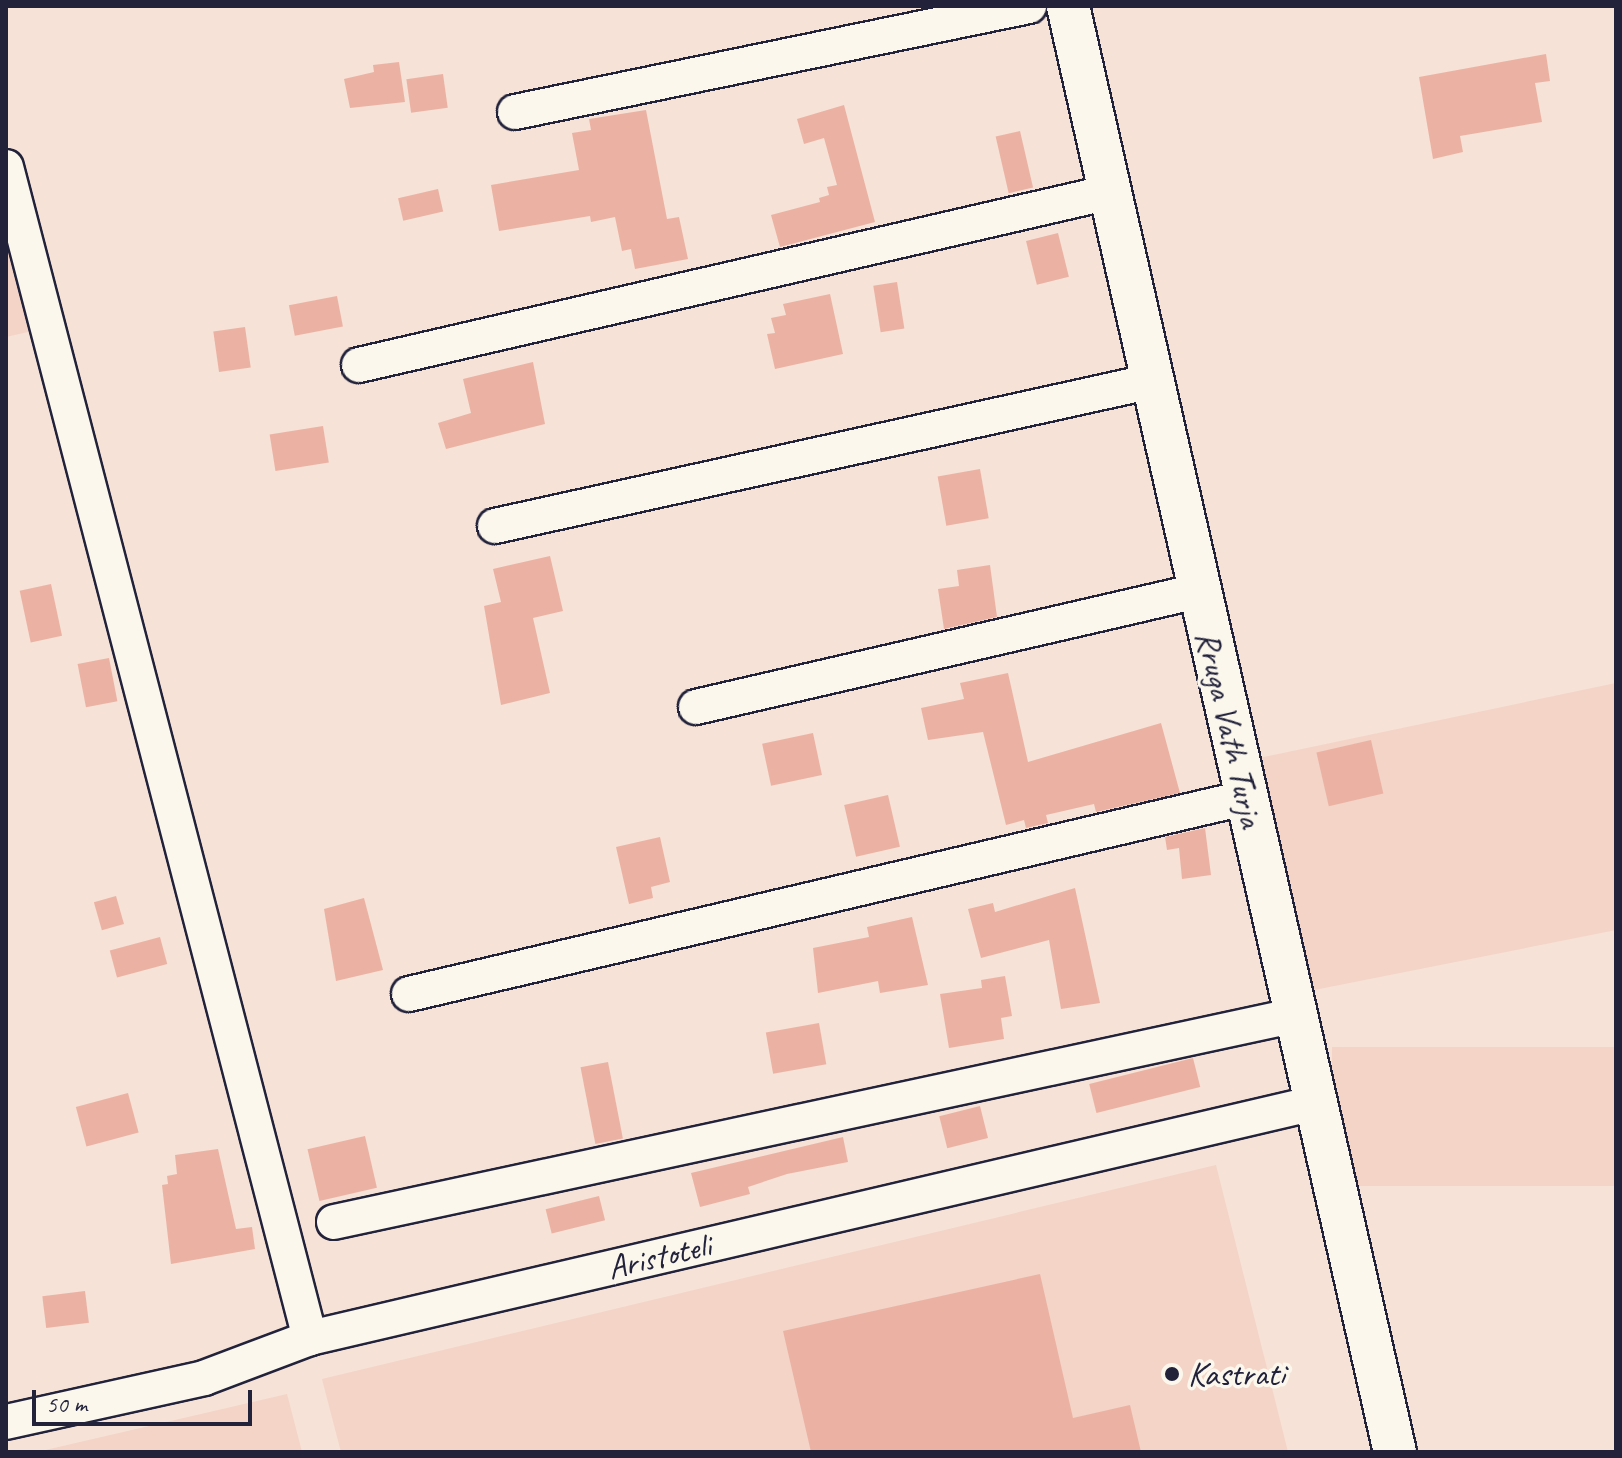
<!DOCTYPE html>
<html>
<head>
<meta charset="utf-8">
<style>
  body { margin:0 }
  #map { position:relative; width:1622px; height:1458px; overflow:hidden; background:#f6e2d6; font-family:Caveat,sans-serif }
  div>[style] { position:absolute }
  [style*='--x'] { left:calc(var(--x)*1px); top:calc(var(--y)*1px); width:calc(var(--w)*1px); rotate:calc(var(--a)*1deg) }
  .built>* { inset:0; background:#f3d4c7; transform-origin:0 0 }
  .building>* { inset:0; background:#ebb2a4; transform-origin:0 0 }
  .roads { filter:drop-shadow(2px 0 #22223b) drop-shadow(-2px 0 #22223b) drop-shadow(0 2px #22223b) drop-shadow(0 -2px #22223b) }
  .minor>* { height:34px; margin:-17px; padding:0 17px; transform-origin:17px; border-radius:17px; background:#fbf7ec }
  .tertiary>* { height:42px; margin:-21px; padding:0 21px; transform-origin:21px; border-radius:21px; background:#fbf7ec }
  .dots>* { width:22px; height:22px; translate:-50% -50%; box-sizing:border-box; border:4px solid #fbf7ec; border-radius:50% }
  span { translate:-50% -50%; white-space:nowrap; text-align:center; line-height:1.15; -webkit-text-stroke:7px #fbf7ec; paint-order:stroke }
  .street-label { font-size:34px; color:#22223b }
  .poi-label { font-size:34px; color:#22223b }
  .left { translate:0 -50%; text-align:left }
  .frame { position:absolute; inset:0; border:8px solid #22223b; pointer-events:none }
  .scale { position:absolute; left:32px; top:1390px; width:220px; height:36px; box-sizing:border-box; border:4px solid #22223b; border-top:0; padding-left:10px; font-size:24px; line-height:28px; white-space:nowrap; color:#22223b; -webkit-text-stroke:6px #fbf7ec; paint-order:stroke }
</style>
</head>
<body>
<div id="map">
  <div class="built">
    <div style="clip-path:polygon(6px 226px,32px 331px,6px 337px)"></div>
    <div style="clip-path:polygon(1616px 683px,1616px 930px,1309px 991px,1259px 758px)"></div>
    <div style="left:1616px;top:1047px;width:139px;height:284px;rotate:90deg"></div>
    <div style="clip-path:polygon(1216px 1165px,1288px 1452px,341px 1452px,322px 1379px)"></div>
    <div style="clip-path:polygon(287px 1394px,302px 1452px,37px 1452px)"></div>
  </div>
  <div class="building">
    <div style="clip-path:polygon(1546px 54px,1550px 81px,1535px 83px,1542px 122px,1460px 136px,1463px 152px,1433px 159px,1419px 77px)"></div>
    <div style="clip-path:polygon(399px 62px,405px 102px,350px 108px,344px 79px,374px 72px,373px 65px)"></div>
    <div style="left:443px;top:74px;width:34px;height:37px;rotate:82deg"></div>
    <div style="clip-path:polygon(844px 105px,875px 222px,780px 247px,771px 215px,820px 202px,819px 198px,829px 195px,827px 187px,837px 185px,824px 138px,804px 144px,797px 119px)"></div>
    <div style="clip-path:polygon(646px 110px,667px 219px,679px 217px,688px 259px,635px 269px,631px 249px,622px 251px,615px 217px,591px 222px,590px 216px,499px 231px,491px 185px,579px 170px,572px 133px,591px 130px,589px 119px)"></div>
    <div style="left:1020px;top:131px;width:58px;height:25px;rotate:77deg"></div>
    <div style="left:438px;top:189px;width:23px;height:41px;rotate:77deg"></div>
    <div style="left:1058px;top:233px;width:45px;height:33px;rotate:76deg"></div>
    <div style="left:897px;top:282px;width:47px;height:24px;rotate:81deg"></div>
    <div style="clip-path:polygon(830px 294px,843px 354px,775px 369px,767px 334px,775px 333px,771px 318px,786px 315px,783px 304px)"></div>
    <div style="left:337px;top:296px;width:31px;height:49px;rotate:79deg"></div>
    <div style="left:245px;top:327px;width:41px;height:32px;rotate:82deg"></div>
    <div style="clip-path:polygon(533px 362px,545px 424px,446px 449px,438px 423px,471px 413px,463px 379px)"></div>
    <div style="left:323px;top:426px;width:37px;height:54px;rotate:81deg"></div>
    <div style="left:980px;top:469px;width:50px;height:43px;rotate:80deg"></div>
    <div style="clip-path:polygon(550px 556px,563px 611px,533px 618px,550px 693px,501px 705px,484px 606px,501px 602px,493px 569px)"></div>
    <div style="clip-path:polygon(990px 565px,997px 617px,944px 629px,938px 589px,959px 586px,957px 570px)"></div>
    <div style="left:51px;top:584px;width:53px;height:32px;rotate:78deg"></div>
    <div style="left:109px;top:658px;width:44px;height:32px;rotate:79deg"></div>
    <div style="clip-path:polygon(1008px 673px,1028px 762px,1161px 723px,1180px 793px,1096px 812px,1094px 804px,1046px 815px,1048px 823px,1026px 828px,1024px 820px,1006px 825px,983px 732px,928px 740px,921px 708px,964px 699px,960px 683px)"></div>
    <div style="left:813px;top:733px;width:43px;height:52px;rotate:78deg"></div>
    <div style="left:1371px;top:740px;width:55px;height:56px;rotate:77deg"></div>
    <div style="left:888px;top:795px;width:53px;height:45px;rotate:77deg"></div>
    <div style="clip-path:polygon(1205px 828px,1211px 875px,1182px 879px,1179px 848px,1167px 850px,1165px 837px)"></div>
    <div style="clip-path:polygon(660px 837px,670px 882px,651px 887px,653px 898px,629px 904px,616px 847px)"></div>
    <div style="clip-path:polygon(1075px 888px,1100px 1003px,1061px 1009px,1049px 940px,981px 958px,968px 909px,993px 903px,995px 912px)"></div>
    <div style="left:116px;top:896px;width:29px;height:23px;rotate:74deg"></div>
    <div style="clip-path:polygon(364px 898px,383px 970px,336px 981px,324px 909px)"></div>
    <div style="clip-path:polygon(912px 917px,928px 985px,880px 993px,878px 981px,818px 993px,813px 948px,869px 937px,867px 927px)"></div>
    <div style="left:160px;top:937px;width:28px;height:52px;rotate:75deg"></div>
    <div style="clip-path:polygon(1005px 976px,1012px 1016px,1001px 1018px,1004px 1039px,949px 1048px,940px 994px,982px 988px,981px 980px)"></div>
    <div style="left:819px;top:1023px;width:42px;height:54px;rotate:80deg"></div>
    <div style="left:1193px;top:1058px;width:30px;height:107px;rotate:76deg"></div>
    <div style="left:608px;top:1062px;width:78px;height:28px;rotate:79deg"></div>
    <div style="left:128px;top:1093px;width:41px;height:54px;rotate:75deg"></div>
    <div style="left:980px;top:1106px;width:33px;height:42px;rotate:76deg"></div>
    <div style="left:365px;top:1136px;width:53px;height:59px;rotate:77deg"></div>
    <div style="clip-path:polygon(843px 1137px,848px 1162px,787px 1174px,748px 1187px,750px 1194px,700px 1207px,691px 1173px)"></div>
    <div style="clip-path:polygon(218px 1149px,236px 1229px,252px 1227px,255px 1249px,171px 1264px,162px 1185px,168px 1184px,167px 1176px,177px 1174px,175px 1155px)"></div>
    <div style="left:599px;top:1196px;width:25px;height:55px;rotate:76deg"></div>
    <div style="clip-path:polygon(1040px 1274px,1073px 1418px,1130px 1405px,1141px 1452px,811px 1452px,783px 1331px)"></div>
    <div style="left:85px;top:1291px;width:32px;height:43px;rotate:83deg"></div>
  </div>
  <div class="roads">
    <div class="minor">
      <div style="--x:515;--y:112;--w:525;--a:-11.65"></div>
      <div style="--x:6;--y:167;--w:1210;--a:75.45"></div>
      <div style="--x:359;--y:365;--w:771;--a:-12.97"></div>
      <div style="--x:495;--y:526;--w:674;--a:-12.43"></div>
      <div style="--x:696;--y:707;--w:515;--a:-13.01"></div>
      <div style="--x:409;--y:994;--w:858;--a:-13.21"></div>
      <div style="--x:334;--y:1222;--w:984;--a:-12.14"></div>
      <div style="--x:6;--y:1422;--w:203;--a:-12.5"></div>
      <div style="--x:204;--y:1378;--w:113;--a:-20.7"></div>
      <div style="--x:310;--y:1338;--w:1032;--a:-13.16"></div>
    </div>
    <div class="tertiary">
      <div style="--x:1068;--y:6;--w:1483;--a:77.26"></div>
    </div>
  </div>
  <div class="dots">
    <div style="left:1172px;top:1374px;background:#22223b"></div>
  </div>
  <div class="street-label">
    <span style="left:1230px;top:729px;rotate:77deg">Rruga Vath Turja</span>
    <span style="left:659px;top:1256px;rotate:-13deg">Aristoteli</span>
  </div>
  <div class="poi-label">
    <span class="left" style="left:1188px;top:1374px">Kastrati</span>
  </div>
  <div class="frame"></div>
  <div class="scale">50 m</div>
</div>
</body>
</html>
